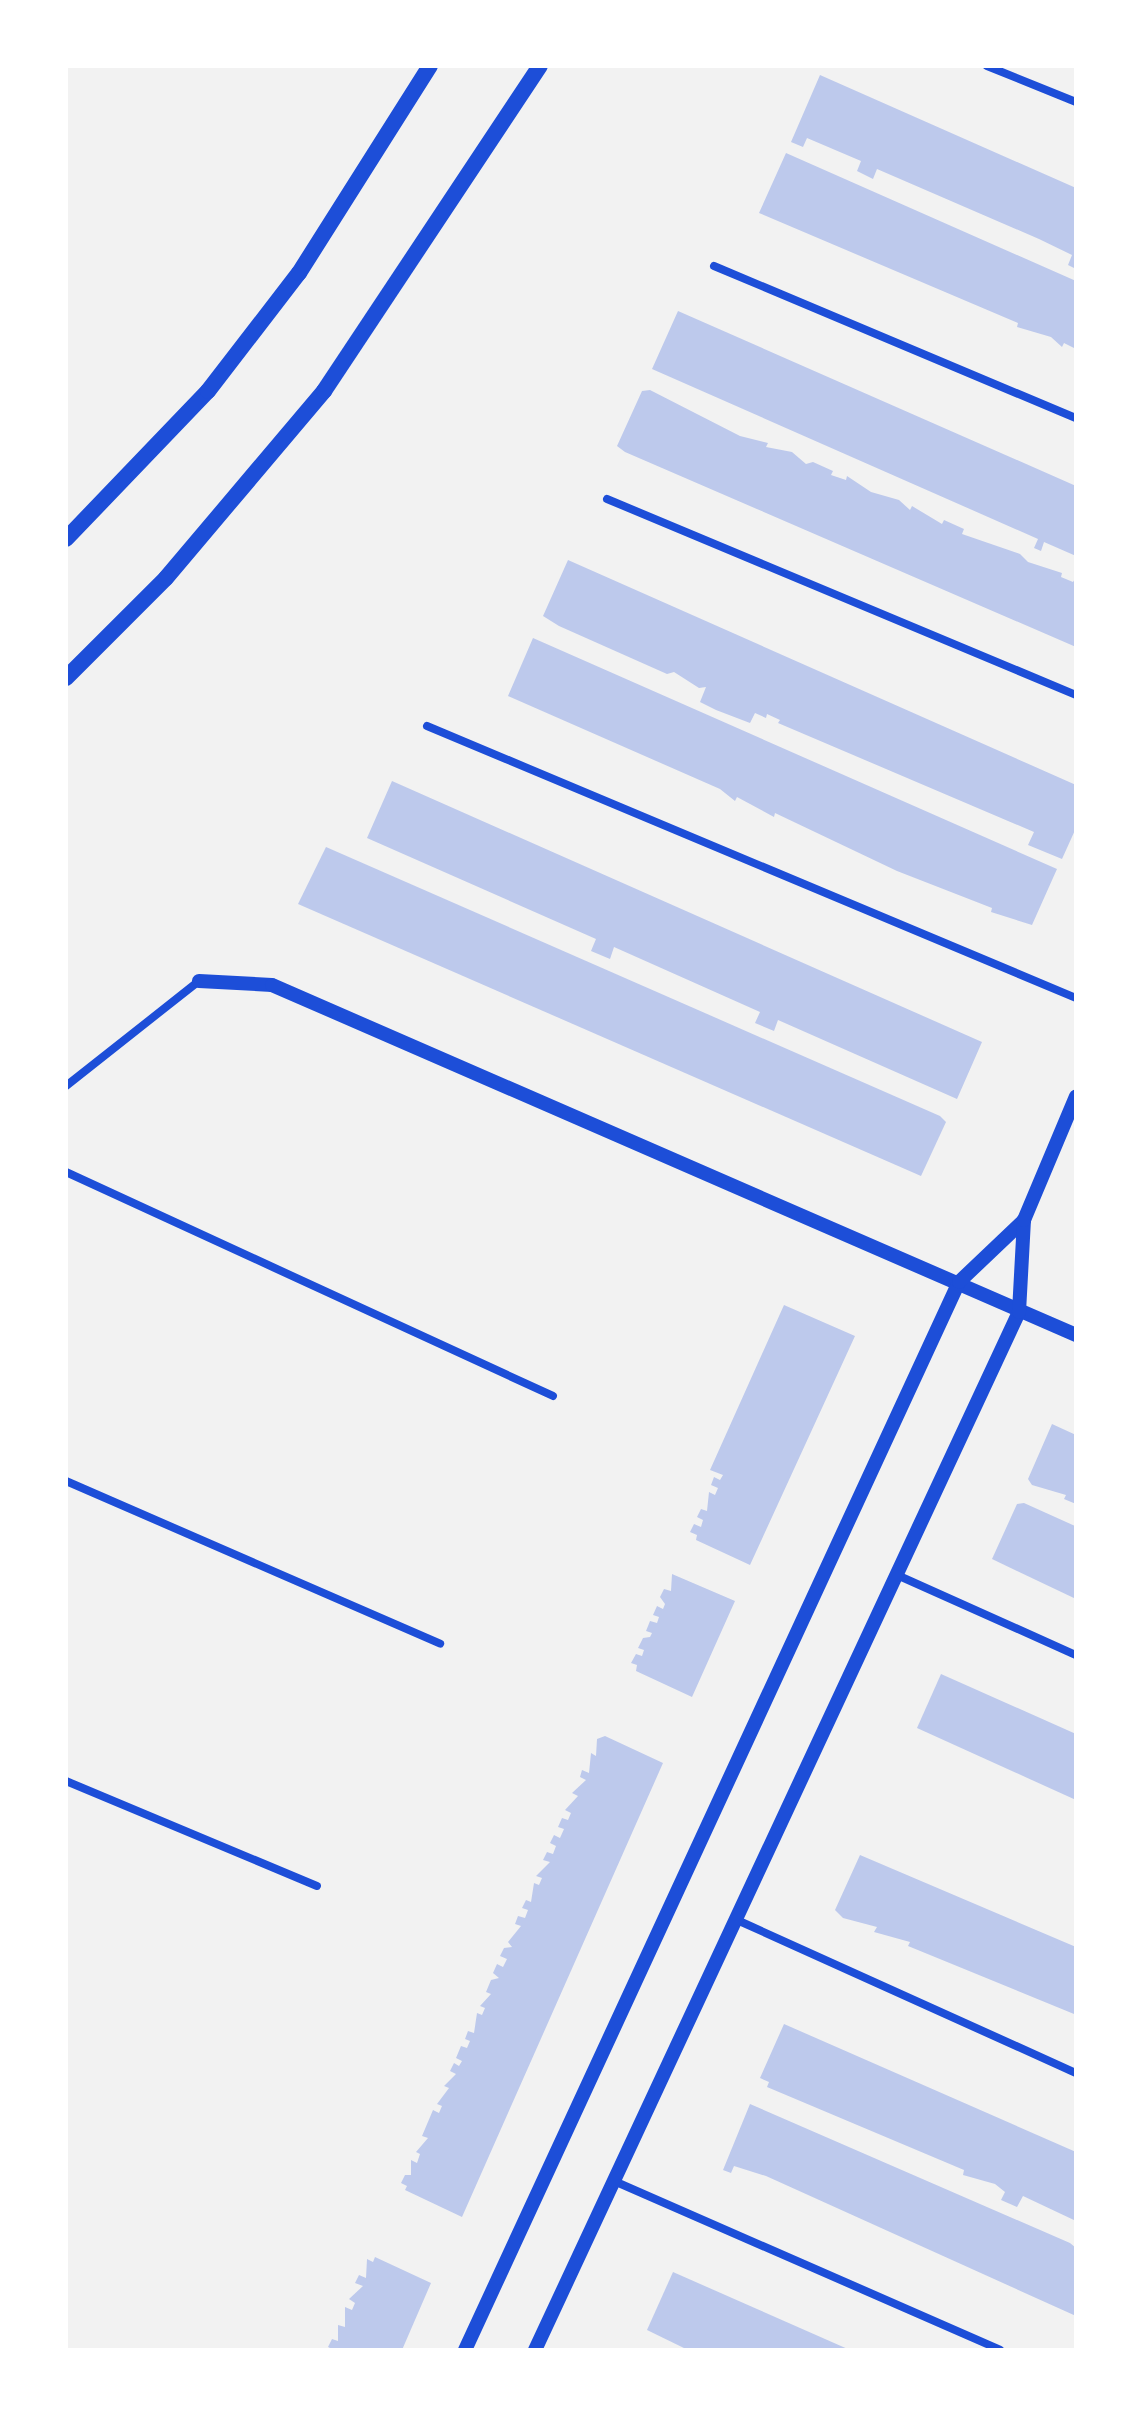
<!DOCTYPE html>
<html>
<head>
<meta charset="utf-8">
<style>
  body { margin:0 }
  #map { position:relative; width:1142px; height:2416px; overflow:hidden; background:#f2f2f2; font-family:Arial,sans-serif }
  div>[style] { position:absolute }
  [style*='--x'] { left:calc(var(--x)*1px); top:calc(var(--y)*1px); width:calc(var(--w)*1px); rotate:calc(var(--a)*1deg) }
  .building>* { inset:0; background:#bdc9ec }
  .minor>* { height:8px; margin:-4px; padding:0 4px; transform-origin:4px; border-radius:4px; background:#1d4ed8 }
  .tertiary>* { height:14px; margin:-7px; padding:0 7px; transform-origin:7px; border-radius:7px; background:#1d4ed8 }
  .secondary>* { height:16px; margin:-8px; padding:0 8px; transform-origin:8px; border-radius:8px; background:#1d4ed8 }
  span { translate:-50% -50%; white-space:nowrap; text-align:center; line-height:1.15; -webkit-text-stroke:8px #fff; paint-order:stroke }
  .frame { position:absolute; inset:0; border:68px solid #fff; pointer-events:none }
</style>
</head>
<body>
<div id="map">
  <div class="building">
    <div style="clip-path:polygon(820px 75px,1076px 188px,1076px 269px,1068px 265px,1072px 255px,1039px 239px,877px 169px,873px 179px,857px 171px,861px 161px,807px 138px,803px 147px,791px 142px)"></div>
    <div style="clip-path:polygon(786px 153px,1076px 281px,1076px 349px,1064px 343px,1062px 347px,1051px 337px,1017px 327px,1018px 323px,759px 213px)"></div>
    <div style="clip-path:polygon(678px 311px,1076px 486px,1076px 556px,1044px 542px,1041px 551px,1034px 548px,1038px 539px,652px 369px)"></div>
    <div style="clip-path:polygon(650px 390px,740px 436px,768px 443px,766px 447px,792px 452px,806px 464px,813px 462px,833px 471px,831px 475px,846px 480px,847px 476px,871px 492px,899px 500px,910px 510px,912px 506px,942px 524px,944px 520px,964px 529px,962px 534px,1020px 554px,1028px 562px,1062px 573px,1061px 577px,1073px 582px,1076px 577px,1076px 647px,625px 452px,617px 446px,642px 391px)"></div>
    <div style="clip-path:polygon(568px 560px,1076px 785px,1076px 828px,1062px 859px,1028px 845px,1034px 832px,778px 723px,780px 720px,767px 714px,766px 718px,755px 713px,750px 723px,716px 710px,700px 702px,706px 687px,699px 688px,674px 672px,667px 674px,559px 626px,543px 616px)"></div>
    <div style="clip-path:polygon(533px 638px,1057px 869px,1032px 925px,991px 912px,992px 908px,897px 871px,775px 813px,774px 817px,737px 797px,735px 801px,720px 789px,508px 696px)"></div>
    <div style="clip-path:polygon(392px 781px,982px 1042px,957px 1099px,778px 1020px,774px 1031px,755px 1023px,760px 1012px,614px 947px,610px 959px,591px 951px,596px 939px,367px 838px)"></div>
    <div style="clip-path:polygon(326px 847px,940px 1116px,946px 1122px,921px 1176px,298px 904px)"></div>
    <div style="clip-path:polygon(784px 1305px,855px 1336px,750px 1565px,696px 1540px,697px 1535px,690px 1532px,694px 1524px,701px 1527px,703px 1520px,697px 1517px,701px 1509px,707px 1511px,709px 1492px,715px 1495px,718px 1488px,711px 1485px,714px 1477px,720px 1480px,723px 1475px,710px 1470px)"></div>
    <div style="clip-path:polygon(1052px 1424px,1076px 1435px,1076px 1504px,1064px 1499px,1066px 1495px,1032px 1485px,1028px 1479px)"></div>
    <div style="clip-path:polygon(1024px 1503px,1075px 1526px,1076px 1599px,992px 1559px,1017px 1504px)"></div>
    <div style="clip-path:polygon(672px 1574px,735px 1601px,692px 1697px,636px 1671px,637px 1665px,631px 1663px,636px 1654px,642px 1656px,644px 1650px,638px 1648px,643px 1638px,650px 1637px,652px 1633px,646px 1631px,650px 1621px,657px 1623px,659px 1617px,653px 1615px,657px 1606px,663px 1609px,665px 1604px,660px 1597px,664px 1589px,671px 1591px)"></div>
    <div style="clip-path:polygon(941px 1674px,1076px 1734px,1076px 1800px,917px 1728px)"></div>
    <div style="clip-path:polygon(605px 1736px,663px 1763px,462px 2217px,405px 2190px,407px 2186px,401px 2183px,405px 2175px,411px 2175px,411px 2160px,417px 2163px,420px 2154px,416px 2152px,428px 2138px,422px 2136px,433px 2110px,439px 2113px,442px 2106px,437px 2104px,449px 2088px,444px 2086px,456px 2074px,450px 2071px,454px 2063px,459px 2066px,462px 2061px,456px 2058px,461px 2046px,467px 2048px,470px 2041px,465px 2039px,468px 2031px,474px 2033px,477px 2013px,482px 2015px,485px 2008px,480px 2006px,491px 1994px,486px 1992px,491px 1980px,499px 1978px,493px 1973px,497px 1964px,503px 1967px,507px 1959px,500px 1956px,504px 1948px,512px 1947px,508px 1942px,521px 1926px,515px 1924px,518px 1916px,525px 1918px,528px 1910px,522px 1908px,526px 1900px,531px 1902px,534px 1883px,539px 1885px,542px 1878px,536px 1876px,550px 1862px,543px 1860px,547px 1852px,553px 1854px,556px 1846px,550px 1843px,554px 1835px,560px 1838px,564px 1829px,558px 1827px,562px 1818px,568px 1820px,571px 1813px,565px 1810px,578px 1796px,572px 1793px,586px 1780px,580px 1777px,582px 1770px,589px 1773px,591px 1753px,596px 1756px,597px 1739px)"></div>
    <div style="clip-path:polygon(860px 1855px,1076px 1947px,1076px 2020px,1074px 2014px,908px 1946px,910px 1942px,874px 1932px,877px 1927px,843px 1918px,835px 1910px)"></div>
    <div style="clip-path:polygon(784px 2024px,1076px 2152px,1076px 2221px,1023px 2196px,1017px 2207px,1001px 2200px,1005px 2192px,995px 2184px,963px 2175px,964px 2170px,767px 2087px,769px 2082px,760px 2078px)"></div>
    <div style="clip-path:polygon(750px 2104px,1070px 2243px,1076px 2248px,1076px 2316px,766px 2176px,734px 2166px,731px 2173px,723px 2170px)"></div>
    <div style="clip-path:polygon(375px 2257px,431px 2283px,402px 2350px,334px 2350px,328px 2347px,332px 2339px,338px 2341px,338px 2325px,345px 2327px,345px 2307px,352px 2310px,355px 2303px,349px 2299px,363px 2286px,355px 2283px,359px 2275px,366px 2278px,367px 2259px,373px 2262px)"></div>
    <div style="clip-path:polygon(673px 2272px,757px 2309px,850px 2350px,688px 2350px,647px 2330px)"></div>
  </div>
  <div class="minor">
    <div style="--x:987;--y:66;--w:96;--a:22"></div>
    <div style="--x:714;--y:266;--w:393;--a:22.8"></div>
    <div style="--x:607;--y:499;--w:508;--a:22.68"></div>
    <div style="--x:427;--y:726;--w:704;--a:22.74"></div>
    <div style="--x:66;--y:1086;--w:169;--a:-38.3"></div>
    <div style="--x:66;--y:1172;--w:536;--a:24.7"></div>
    <div style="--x:66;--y:1481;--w:408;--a:23.5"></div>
    <div style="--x:897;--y:1575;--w:196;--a:24.1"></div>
    <div style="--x:66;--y:1781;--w:272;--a:22.7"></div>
    <div style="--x:737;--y:1920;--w:372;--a:24.3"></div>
    <div style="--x:614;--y:2181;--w:421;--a:23.6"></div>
  </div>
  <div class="tertiary">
    <div style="--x:199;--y:981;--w:73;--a:3.1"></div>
    <div style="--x:272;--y:985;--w:877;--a:23.52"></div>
    <div style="--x:465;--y:2350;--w:1177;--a:-65.18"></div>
    <div style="--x:959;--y:1282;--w:90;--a:-43.6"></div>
    <div style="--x:535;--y:2350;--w:1145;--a:-65"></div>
    <div style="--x:1019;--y:1312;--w:92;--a:-86.9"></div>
    <div style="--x:1024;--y:1220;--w:134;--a:-67.2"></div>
  </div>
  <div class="secondary">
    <div style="--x:66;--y:539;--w:205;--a:-46.2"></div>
    <div style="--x:208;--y:391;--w:149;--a:-52.4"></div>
    <div style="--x:299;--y:273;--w:245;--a:-57.7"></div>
    <div style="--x:66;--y:678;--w:141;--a:-45"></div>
    <div style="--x:166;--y:578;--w:245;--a:-49.8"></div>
    <div style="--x:324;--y:391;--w:390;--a:-56.4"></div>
  </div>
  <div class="frame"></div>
</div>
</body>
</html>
